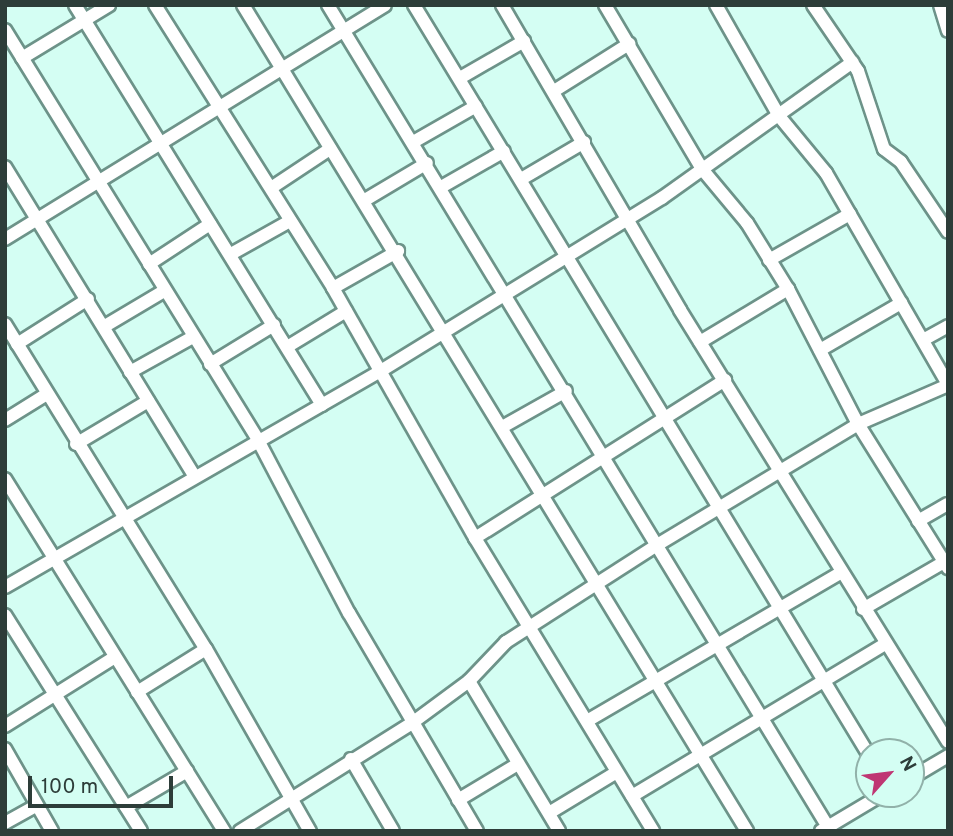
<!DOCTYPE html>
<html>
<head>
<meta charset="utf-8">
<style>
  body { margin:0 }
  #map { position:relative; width:953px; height:836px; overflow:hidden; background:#d4fef3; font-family:Overpass,sans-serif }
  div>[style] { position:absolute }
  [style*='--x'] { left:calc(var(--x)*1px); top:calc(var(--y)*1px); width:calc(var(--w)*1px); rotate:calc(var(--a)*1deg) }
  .roads { filter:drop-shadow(2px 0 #6d9389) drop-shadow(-2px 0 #6d9389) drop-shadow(0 2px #6d9389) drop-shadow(0 -2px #6d9389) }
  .minor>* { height:12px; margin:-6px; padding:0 6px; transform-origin:6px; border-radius:6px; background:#fff }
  span { translate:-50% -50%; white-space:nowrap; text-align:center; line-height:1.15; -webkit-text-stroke:5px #d4fef3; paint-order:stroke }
  .frame { position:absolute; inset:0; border:7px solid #2d3d39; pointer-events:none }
  .north { position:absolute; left:855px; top:738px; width:70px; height:70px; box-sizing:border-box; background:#d4fef3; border:2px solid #91b1a9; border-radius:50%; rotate:62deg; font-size:19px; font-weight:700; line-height:28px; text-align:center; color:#2d3d39 }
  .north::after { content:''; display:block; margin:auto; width:24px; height:32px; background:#bf3673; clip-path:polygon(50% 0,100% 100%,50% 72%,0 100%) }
  .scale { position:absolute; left:28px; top:776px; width:145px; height:32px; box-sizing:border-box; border:4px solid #2d3d39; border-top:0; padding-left:9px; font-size:21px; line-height:24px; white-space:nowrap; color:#2d3d39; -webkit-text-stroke:5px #d4fef3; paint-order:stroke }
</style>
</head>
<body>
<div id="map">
  <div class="roads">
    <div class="minor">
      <div style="--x:75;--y:5;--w:470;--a:58.3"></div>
      <div style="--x:155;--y:5;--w:334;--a:57.8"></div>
      <div style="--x:333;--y:288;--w:288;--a:60.4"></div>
      <div style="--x:475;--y:538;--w:343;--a:58.7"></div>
      <div style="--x:243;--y:5;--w:968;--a:58.61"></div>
      <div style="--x:328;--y:5;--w:962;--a:58.69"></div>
      <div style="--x:414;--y:5;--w:877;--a:58.76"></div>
      <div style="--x:502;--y:5;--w:353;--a:59.7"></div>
      <div style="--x:680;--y:310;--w:508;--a:58.19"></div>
      <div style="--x:605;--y:5;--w:191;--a:59.4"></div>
      <div style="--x:702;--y:169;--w:70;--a:50.2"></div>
      <div style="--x:747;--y:223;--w:78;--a:58.2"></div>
      <div style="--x:788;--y:289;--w:152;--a:62.6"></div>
      <div style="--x:858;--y:424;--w:170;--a:58"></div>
      <div style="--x:716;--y:5;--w:128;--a:60.4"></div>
      <div style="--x:779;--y:116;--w:74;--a:50.5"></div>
      <div style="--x:826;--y:173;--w:244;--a:60"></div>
      <div style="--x:813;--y:5;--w:80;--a:55.7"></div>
      <div style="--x:858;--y:71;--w:82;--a:71.6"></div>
      <div style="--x:884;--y:149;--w:21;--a:37"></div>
      <div style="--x:901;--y:162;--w:84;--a:56.1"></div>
      <div style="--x:940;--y:5;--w:27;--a:73"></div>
      <div style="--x:5;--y:30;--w:482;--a:58.3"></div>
      <div style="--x:258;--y:440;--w:195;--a:62.3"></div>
      <div style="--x:349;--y:613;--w:253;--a:59.6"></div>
      <div style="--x:22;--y:58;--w:102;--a:-31.3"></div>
      <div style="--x:460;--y:78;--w:74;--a:-30"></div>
      <div style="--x:554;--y:91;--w:89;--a:-32.1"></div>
      <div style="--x:415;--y:141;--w:70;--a:-29.8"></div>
      <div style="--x:5;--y:167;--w:362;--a:58.5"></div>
      <div style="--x:523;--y:178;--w:71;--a:-30.5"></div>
      <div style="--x:443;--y:186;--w:70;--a:-29.8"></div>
      <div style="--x:271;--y:188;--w:71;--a:-33.5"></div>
      <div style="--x:365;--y:200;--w:72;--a:-30.8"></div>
      <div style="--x:5;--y:239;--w:446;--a:-31.6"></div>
      <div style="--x:231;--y:254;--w:68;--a:-29.2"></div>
      <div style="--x:769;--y:260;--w:93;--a:-29.6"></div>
      <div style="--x:149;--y:264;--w:73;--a:-33.3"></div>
      <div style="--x:333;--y:288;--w:75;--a:-29.6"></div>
      <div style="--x:5;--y:324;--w:382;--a:58.3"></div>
      <div style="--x:206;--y:649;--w:210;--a:60.3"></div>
      <div style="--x:105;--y:326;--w:69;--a:-30.7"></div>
      <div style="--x:923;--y:340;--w:29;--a:-29"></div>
      <div style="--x:700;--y:342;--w:103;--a:-31.1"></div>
      <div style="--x:17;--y:344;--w:84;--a:-32.4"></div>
      <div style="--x:287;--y:347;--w:69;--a:-31.4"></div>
      <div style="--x:820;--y:350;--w:94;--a:-30.1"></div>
      <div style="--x:210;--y:364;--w:75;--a:-31.4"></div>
      <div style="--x:130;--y:372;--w:72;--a:-29.1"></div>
      <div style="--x:5;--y:420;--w:49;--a:-31.8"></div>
      <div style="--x:504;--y:426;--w:71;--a:-29.4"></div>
      <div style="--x:76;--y:444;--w:84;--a:-30.8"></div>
      <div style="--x:5;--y:479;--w:415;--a:58.1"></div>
      <div style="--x:918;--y:521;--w:34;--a:-30"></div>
      <div style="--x:475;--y:538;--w:296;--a:-32.3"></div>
      <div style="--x:5;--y:587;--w:431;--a:-29.9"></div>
      <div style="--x:379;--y:372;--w:332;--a:-31.6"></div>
      <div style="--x:662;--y:198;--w:234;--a:-35.5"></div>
      <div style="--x:863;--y:609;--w:94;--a:-30.1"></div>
      <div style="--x:5;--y:615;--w:255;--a:57.8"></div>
      <div style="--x:469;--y:681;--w:175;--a:59"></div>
      <div style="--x:137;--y:692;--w:81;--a:-31.9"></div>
      <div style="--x:587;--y:721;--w:293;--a:-30.3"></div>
      <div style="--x:5;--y:726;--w:130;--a:-32.1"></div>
      <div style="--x:5;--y:749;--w:95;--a:60.2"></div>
      <div style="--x:351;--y:759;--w:83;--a:59.7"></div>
      <div style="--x:911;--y:778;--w:43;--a:-30.7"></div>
      <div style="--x:632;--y:796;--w:295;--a:-31"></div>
      <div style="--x:458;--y:800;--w:70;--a:-31"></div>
      <div style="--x:126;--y:807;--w:71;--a:-30.5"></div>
      <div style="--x:549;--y:813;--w:79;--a:-31.1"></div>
      <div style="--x:5;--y:823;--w:35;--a:-29"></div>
      <div style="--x:240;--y:831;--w:203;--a:-32.1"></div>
      <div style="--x:412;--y:723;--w:71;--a:-36.4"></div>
      <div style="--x:469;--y:681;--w:54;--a:-46.5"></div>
      <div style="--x:506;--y:642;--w:179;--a:-32.7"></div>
      <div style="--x:657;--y:545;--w:235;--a:-31"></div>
      <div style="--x:858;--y:424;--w:98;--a:-23.4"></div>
      <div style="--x:821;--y:831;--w:72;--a:-30.8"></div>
    </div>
  </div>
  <div class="frame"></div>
  <div class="north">N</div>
  <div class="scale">100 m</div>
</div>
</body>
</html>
